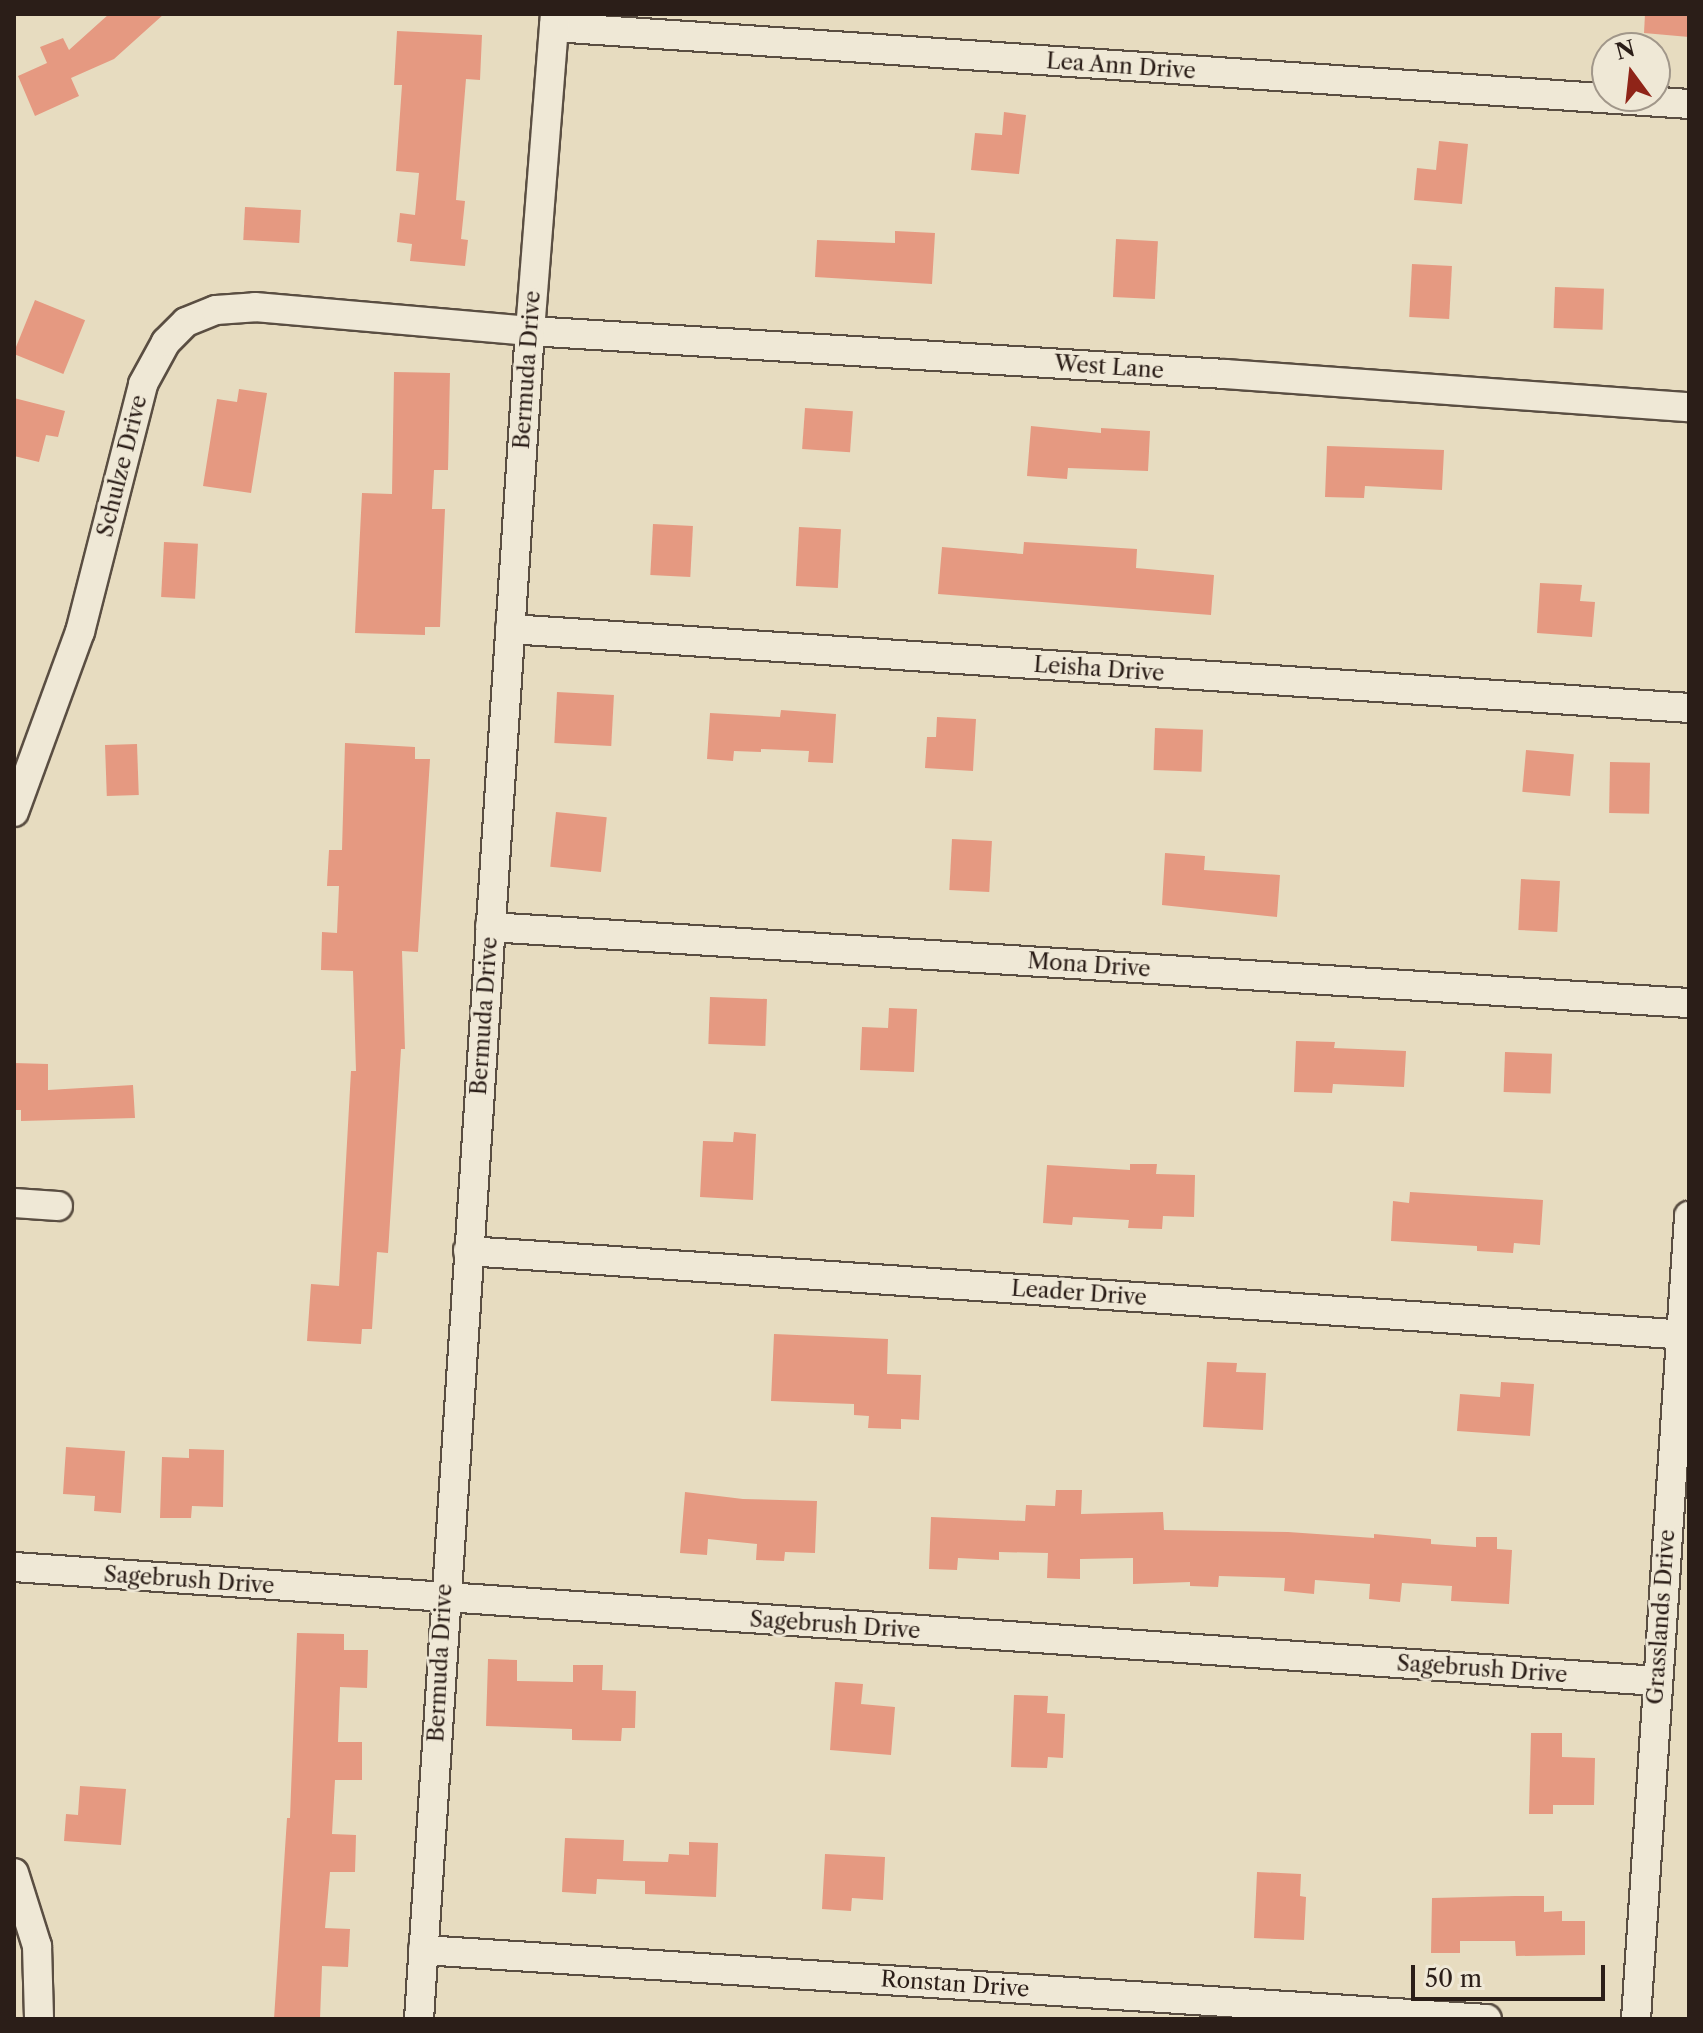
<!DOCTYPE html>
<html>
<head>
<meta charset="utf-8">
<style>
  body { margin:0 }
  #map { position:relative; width:1703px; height:2033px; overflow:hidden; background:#e7dcc0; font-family:"Libre Caslon Text",serif }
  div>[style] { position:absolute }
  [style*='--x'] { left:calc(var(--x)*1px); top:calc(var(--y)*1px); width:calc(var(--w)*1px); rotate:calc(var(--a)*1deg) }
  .building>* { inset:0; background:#e59981; transform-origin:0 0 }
  .roads { filter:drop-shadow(2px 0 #5a4e42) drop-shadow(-2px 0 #5a4e42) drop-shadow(0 2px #5a4e42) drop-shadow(0 -2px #5a4e42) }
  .street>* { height:28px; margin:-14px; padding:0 14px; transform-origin:14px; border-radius:14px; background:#efe8d6 }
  span { translate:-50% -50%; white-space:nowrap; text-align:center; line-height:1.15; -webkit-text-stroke:6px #efe8d6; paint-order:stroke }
  .street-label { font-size:22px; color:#2b1e18 }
  .frame { position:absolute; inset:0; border:16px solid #2b1e18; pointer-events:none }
  .north { position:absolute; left:1591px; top:32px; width:80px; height:80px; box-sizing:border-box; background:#efe8d6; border:2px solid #a1978a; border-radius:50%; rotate:345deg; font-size:22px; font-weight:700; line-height:32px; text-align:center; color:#2b1e18 }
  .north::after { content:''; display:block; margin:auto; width:28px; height:36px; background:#8f2418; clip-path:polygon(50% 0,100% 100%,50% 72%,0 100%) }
  .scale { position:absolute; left:1411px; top:1965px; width:194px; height:36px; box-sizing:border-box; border:4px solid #2b1e18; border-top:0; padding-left:10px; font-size:24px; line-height:28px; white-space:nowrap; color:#2b1e18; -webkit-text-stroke:6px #efe8d6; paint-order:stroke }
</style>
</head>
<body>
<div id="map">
  <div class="building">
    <div style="clip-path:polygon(109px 14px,164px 14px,114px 59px,71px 78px,79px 96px,35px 116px,18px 76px,47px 63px,40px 47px,63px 38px,69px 50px)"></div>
    <div style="clip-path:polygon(1645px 14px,1689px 14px,1689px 37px,1644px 33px)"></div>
    <div style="clip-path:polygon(397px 31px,482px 35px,480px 80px,466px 79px,456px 200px,465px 201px,461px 239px,468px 240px,465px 266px,410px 261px,412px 244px,397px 242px,400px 213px,415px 215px,419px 173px,396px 171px,402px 85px,394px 85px)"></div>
    <div style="clip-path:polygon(1004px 112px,1026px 115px,1019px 174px,971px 170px,975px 133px,1002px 135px)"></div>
    <div style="clip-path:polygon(1439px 141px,1468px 144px,1462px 204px,1414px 200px,1417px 168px,1436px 170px)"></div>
    <div style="left:245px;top:207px;width:56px;height:33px;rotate:3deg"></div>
    <div style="clip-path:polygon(895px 231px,935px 233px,932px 284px,815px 277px,817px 240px,895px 243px)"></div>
    <div style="left:1116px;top:239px;width:42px;height:58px;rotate:3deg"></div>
    <div style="left:1412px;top:264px;width:40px;height:53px;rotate:3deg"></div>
    <div style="left:1555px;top:287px;width:49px;height:41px;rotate:2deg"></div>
    <div style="left:35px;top:300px;width:54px;height:58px;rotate:22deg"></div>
    <div style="clip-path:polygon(394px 372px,450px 373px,448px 470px,434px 470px,432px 509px,445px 509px,440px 627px,425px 627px,425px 635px,355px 633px,362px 493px,392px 494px)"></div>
    <div style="clip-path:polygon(239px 389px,267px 393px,251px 493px,203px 486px,217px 399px,237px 402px)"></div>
    <div style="clip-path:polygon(14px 398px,65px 411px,58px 437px,46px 435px,39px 462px,14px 456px)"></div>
    <div style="left:805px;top:408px;width:48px;height:41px;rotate:4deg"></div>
    <div style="clip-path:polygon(1031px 426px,1101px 433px,1101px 428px,1150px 431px,1148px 471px,1068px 468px,1067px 479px,1027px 476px)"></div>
    <div style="clip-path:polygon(1327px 446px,1444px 450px,1442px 490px,1365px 486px,1364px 498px,1325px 497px)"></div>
    <div style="left:653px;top:524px;width:40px;height:51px;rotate:3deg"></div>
    <div style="left:799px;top:527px;width:42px;height:59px;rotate:3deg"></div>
    <div style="left:164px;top:542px;width:34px;height:55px;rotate:3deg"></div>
    <div style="clip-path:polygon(1024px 542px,1137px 549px,1136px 568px,1214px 575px,1211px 615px,938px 594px,942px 547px,1023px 554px)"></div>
    <div style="clip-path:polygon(1540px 583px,1582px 585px,1580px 601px,1595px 602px,1592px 637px,1537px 633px)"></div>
    <div style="left:557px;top:692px;width:57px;height:51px;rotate:3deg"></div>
    <div style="clip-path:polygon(781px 710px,836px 714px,833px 763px,808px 762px,809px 751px,761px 749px,761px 752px,734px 751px,733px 761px,707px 759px,710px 713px,780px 717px)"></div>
    <div style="clip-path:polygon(937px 717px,976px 719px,973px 771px,925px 768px,927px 737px,936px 737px)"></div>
    <div style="left:1155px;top:728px;width:48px;height:42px;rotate:2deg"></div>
    <div style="clip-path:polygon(345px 743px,415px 747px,415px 759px,430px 759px,418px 952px,402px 951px,405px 1049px,401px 1049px,388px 1253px,377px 1252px,372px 1329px,362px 1329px,361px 1344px,307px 1341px,311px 1284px,339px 1286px,351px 1071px,356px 1071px,353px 971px,321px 970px,322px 932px,337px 933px,339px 886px,327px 886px,329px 850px,342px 850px)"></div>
    <div style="left:137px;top:744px;width:51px;height:32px;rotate:88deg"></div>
    <div style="left:1526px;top:750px;width:48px;height:42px;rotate:5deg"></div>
    <div style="left:1610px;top:762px;width:40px;height:51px;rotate:1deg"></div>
    <div style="left:556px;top:812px;width:51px;height:55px;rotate:6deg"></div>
    <div style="left:952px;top:839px;width:40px;height:51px;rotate:3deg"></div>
    <div style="clip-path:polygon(1165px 853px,1205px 856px,1204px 870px,1280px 875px,1277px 917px,1162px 905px)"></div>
    <div style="left:1521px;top:879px;width:39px;height:51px;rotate:3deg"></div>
    <div style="left:710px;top:997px;width:57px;height:47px;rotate:2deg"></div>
    <div style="clip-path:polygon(889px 1008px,917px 1009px,914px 1072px,860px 1070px,862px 1027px,888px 1028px)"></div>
    <div style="clip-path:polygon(1296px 1041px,1335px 1042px,1334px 1048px,1406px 1051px,1404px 1087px,1333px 1084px,1332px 1093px,1294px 1092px)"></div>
    <div style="left:1505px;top:1052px;width:47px;height:40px;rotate:2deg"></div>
    <div style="clip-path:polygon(14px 1063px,48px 1064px,48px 1090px,133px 1085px,135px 1118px,21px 1121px,21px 1110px,14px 1110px)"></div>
    <div style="clip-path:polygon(734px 1132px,756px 1134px,753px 1200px,700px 1197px,703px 1141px,733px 1142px)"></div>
    <div style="clip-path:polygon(1130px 1164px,1157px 1164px,1156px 1174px,1195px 1175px,1194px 1217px,1163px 1216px,1162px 1229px,1128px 1228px,1129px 1220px,1073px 1217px,1072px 1225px,1043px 1223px,1047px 1165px,1130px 1170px)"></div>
    <div style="clip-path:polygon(1410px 1192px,1543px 1200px,1540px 1245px,1514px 1243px,1513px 1253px,1477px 1251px,1477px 1246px,1391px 1241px,1393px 1201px,1409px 1203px)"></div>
    <div style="clip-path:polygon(774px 1334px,888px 1339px,887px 1374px,921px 1375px,919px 1420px,901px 1419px,901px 1429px,868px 1428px,869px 1416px,854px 1415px,854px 1404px,771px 1401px)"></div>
    <div style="clip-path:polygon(1207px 1362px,1237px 1363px,1236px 1372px,1266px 1373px,1263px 1430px,1203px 1427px)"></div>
    <div style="clip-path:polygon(1501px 1382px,1534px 1384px,1530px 1436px,1457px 1431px,1460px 1394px,1500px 1397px)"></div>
    <div style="clip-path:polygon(66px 1447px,125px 1451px,121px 1513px,94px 1511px,95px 1496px,63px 1494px)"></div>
    <div style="clip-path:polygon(189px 1449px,224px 1450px,223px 1507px,192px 1506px,191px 1518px,160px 1518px,162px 1457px,189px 1458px)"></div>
    <div style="clip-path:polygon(1056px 1490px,1082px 1490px,1081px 1514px,1163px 1512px,1164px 1530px,1288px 1532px,1374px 1538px,1374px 1534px,1431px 1539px,1431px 1544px,1476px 1547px,1476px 1537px,1497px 1537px,1497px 1549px,1512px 1550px,1509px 1604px,1451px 1601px,1452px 1586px,1402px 1583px,1400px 1602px,1369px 1599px,1370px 1584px,1315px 1580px,1314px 1594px,1284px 1591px,1285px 1578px,1219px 1576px,1218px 1587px,1190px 1586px,1190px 1582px,1133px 1584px,1133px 1558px,1080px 1559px,1080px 1579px,1047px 1578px,1048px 1553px,999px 1552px,999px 1560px,958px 1558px,957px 1570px,929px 1569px,931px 1517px,1025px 1521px,1026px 1505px,1055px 1506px)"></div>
    <div style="clip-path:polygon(685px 1492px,743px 1499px,817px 1501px,815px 1553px,785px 1552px,784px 1561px,756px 1560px,757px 1544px,708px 1539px,707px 1555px,680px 1553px)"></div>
    <div style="clip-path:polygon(297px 1633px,344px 1634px,344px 1650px,368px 1650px,367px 1688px,340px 1687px,338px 1742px,362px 1742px,362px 1780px,335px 1780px,332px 1834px,356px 1835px,355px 1872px,330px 1872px,325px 1928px,350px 1929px,348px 1967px,322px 1966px,320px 2019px,274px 2019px,287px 1818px,290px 1818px)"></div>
    <div style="clip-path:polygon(488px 1659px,517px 1660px,517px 1681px,573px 1682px,573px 1665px,603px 1665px,602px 1690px,636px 1691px,635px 1728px,622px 1728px,621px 1741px,572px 1740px,572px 1729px,486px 1726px)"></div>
    <div style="clip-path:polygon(835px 1682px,863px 1684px,861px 1704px,895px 1707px,891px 1755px,830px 1750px)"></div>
    <div style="clip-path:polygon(1014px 1695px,1048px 1696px,1047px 1713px,1065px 1714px,1063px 1758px,1048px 1757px,1047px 1768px,1011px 1767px)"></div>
    <div style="clip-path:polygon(1531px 1733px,1562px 1733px,1562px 1757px,1595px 1758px,1594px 1805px,1553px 1805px,1553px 1814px,1529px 1814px)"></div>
    <div style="clip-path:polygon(80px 1786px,126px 1789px,121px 1845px,64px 1841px,66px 1814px,78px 1815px)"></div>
    <div style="clip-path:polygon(565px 1838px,624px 1840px,623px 1861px,668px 1862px,669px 1854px,689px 1855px,689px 1842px,718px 1843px,716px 1897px,645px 1894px,645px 1881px,597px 1879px,596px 1894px,562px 1892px)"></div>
    <div style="clip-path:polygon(825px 1854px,885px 1857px,883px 1900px,852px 1898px,851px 1911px,822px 1909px)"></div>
    <div style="clip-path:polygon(1257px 1872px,1301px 1874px,1300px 1896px,1306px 1897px,1304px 1940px,1254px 1938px)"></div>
    <div style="clip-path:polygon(1515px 1896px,1544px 1896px,1544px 1912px,1562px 1911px,1562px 1921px,1585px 1921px,1585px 1955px,1516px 1956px,1515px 1941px,1460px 1941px,1460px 1953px,1431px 1953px,1432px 1898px)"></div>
  </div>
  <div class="roads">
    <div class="street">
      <div style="--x:554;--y:27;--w:1138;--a:3.88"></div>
      <div style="--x:510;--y:629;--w:1182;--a:3.83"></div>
      <div style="--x:14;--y:812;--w:192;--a:-69.9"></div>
      <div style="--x:80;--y:632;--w:256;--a:-75.7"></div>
      <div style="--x:143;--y:384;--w:48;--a:-61.3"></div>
      <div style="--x:166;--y:342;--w:28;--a:-45"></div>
      <div style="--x:186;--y:322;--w:32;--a:-22"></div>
      <div style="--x:216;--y:310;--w:39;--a:-4"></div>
      <div style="--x:255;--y:307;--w:276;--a:5"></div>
      <div style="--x:530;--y:331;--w:696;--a:3.54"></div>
      <div style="--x:1225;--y:374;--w:465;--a:4.1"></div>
      <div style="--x:490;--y:927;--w:1201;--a:3.63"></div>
      <div style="--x:14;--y:1203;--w:44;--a:3.9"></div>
      <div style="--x:468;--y:1251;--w:1224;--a:3.94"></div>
      <div style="--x:14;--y:1567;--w:1647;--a:3.97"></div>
      <div style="--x:14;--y:1873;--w:77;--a:72.5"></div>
      <div style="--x:37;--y:1946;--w:73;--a:88.4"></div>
      <div style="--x:423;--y:1950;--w:1066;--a:3.71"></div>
      <div style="--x:419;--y:2019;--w:1692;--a:-86.24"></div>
      <div style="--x:530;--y:331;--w:318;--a:-85.5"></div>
      <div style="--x:1636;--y:2019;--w:805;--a:-86.22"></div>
    </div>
  </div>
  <div class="street-label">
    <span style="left:1121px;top:66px;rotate:4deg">Lea Ann Drive</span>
    <span style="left:1109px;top:367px;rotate:4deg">West Lane</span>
    <span style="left:527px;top:370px;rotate:-86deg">Bermuda Drive</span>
    <span style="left:122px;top:466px;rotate:-76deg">Schulze Drive</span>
    <span style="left:1099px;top:669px;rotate:4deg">Leisha Drive</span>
    <span style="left:1089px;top:965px;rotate:4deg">Mona Drive</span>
    <span style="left:484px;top:1016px;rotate:-86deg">Bermuda Drive</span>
    <span style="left:1079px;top:1293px;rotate:4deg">Leader Drive</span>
    <span style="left:189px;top:1580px;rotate:4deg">Sagebrush Drive</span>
    <span style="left:1661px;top:1617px;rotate:-86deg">Grasslands Drive</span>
    <span style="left:835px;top:1625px;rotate:4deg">Sagebrush Drive</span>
    <span style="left:440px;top:1663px;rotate:-87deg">Bermuda Drive</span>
    <span style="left:1482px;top:1669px;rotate:4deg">Sagebrush Drive</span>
    <span style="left:955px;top:1984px;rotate:4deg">Ronstan Drive</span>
  </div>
  <div class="frame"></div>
  <div class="north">N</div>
  <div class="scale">50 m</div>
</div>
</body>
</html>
